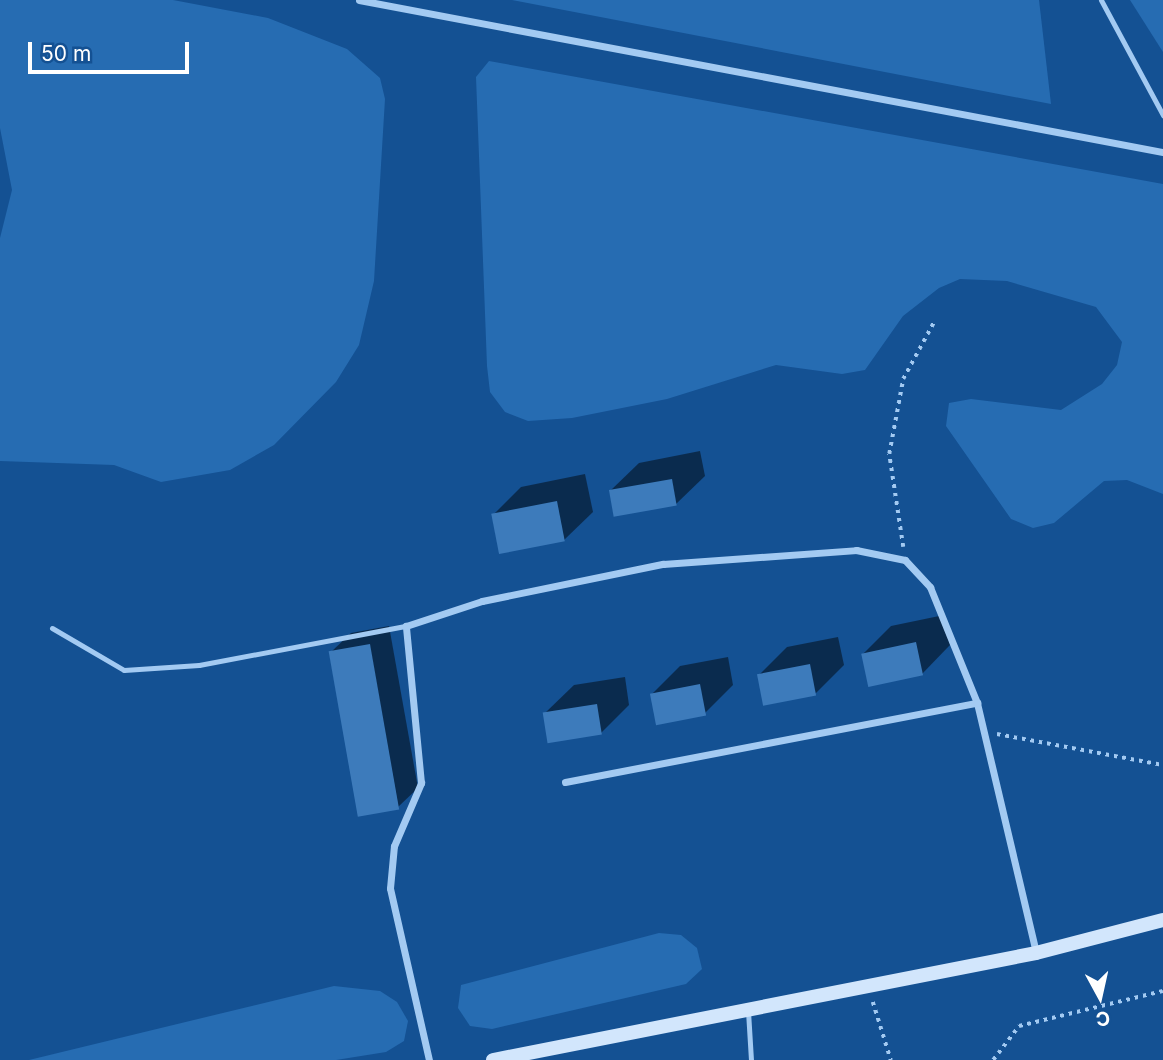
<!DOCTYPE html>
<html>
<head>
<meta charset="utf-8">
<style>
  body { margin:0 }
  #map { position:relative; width:1163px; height:1060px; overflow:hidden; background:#145193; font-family:Inter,sans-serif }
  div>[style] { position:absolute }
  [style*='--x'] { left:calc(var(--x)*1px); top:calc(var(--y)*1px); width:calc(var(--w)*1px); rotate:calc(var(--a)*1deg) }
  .green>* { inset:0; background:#266cb2 }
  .shadow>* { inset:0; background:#0007 }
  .building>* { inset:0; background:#3d7bbb; transform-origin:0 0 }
  .path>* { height:3.5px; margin-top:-1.75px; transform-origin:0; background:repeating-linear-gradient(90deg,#a3caf2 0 3.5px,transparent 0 8.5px) }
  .lane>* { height:5px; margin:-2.5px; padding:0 2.5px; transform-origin:2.5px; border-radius:2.5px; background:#a3caf2 }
  .street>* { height:7px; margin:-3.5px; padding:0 3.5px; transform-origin:3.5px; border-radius:3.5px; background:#a3caf2 }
  .secondary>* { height:14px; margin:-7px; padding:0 7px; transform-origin:7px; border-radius:7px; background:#d2e6fc }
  span { translate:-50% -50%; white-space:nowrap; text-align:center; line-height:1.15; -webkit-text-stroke:7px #145193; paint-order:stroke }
  .north { position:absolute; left:1065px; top:962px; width:70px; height:70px; -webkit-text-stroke:5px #145193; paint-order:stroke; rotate:172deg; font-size:19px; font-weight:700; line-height:28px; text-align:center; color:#fff }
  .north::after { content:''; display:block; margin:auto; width:24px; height:32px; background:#fff; clip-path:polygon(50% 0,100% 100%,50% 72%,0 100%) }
  .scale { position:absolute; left:28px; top:42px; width:161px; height:32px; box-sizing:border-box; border:4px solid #fff; border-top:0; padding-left:9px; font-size:21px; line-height:24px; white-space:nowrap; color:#fff; -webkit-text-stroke:5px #145193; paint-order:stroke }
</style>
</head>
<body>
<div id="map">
  <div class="green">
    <div style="clip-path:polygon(0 0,173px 0,268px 18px,347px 49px,380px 78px,385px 99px,374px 281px,359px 345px,336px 382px,274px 445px,230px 470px,161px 482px,114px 465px,0 461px,0 238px,12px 190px,0 128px)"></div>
    <div style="clip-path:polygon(512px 0,1039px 0,1051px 104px)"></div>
    <div style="clip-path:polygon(1130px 0,1163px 0,1163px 52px)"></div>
    <div style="clip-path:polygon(489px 61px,1163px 184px,1163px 494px,1127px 480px,1104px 481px,1054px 523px,1033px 528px,1011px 519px,946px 426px,949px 403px,971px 399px,1061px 410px,1102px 384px,1117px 365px,1122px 342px,1096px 307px,1007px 281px,960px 279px,939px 288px,903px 316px,865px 370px,842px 374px,776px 365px,667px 399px,572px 418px,528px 421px,505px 412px,490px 392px,487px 366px,476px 77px)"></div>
    <div style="clip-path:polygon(659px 933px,681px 935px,697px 948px,702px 969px,686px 984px,492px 1029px,470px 1026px,458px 1008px,461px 985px)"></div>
    <div style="clip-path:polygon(334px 986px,380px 991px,397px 1002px,408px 1021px,404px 1041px,386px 1052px,336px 1060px,29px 1060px)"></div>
  </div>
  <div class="shadow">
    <div style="clip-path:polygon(700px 451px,705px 476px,676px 504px,610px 491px,639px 463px)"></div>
    <div style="clip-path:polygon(585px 474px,593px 512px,564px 540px,493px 515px,521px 487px)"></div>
    <div style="clip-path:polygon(944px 615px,950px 645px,922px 674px,863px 654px,891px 626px)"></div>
    <div style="clip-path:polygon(389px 626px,418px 788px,398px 807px,331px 652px,351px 633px)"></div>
    <div style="clip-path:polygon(838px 637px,844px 665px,816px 693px,759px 675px,787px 647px)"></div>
    <div style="clip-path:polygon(728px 657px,733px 685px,705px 713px,652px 694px,680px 666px)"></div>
    <div style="clip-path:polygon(625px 677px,629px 705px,601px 733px,545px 713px,574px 685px)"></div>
  </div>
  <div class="building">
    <div style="left:672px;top:479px;width:27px;height:64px;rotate:80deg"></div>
    <div style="left:557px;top:501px;width:41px;height:67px;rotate:79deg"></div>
    <div style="left:916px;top:642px;width:34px;height:56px;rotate:78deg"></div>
    <div style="left:370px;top:644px;width:168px;height:42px;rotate:80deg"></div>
    <div style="left:810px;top:664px;width:32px;height:54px;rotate:79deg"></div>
    <div style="left:700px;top:684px;width:32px;height:51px;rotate:79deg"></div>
    <div style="left:597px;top:704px;width:31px;height:55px;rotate:81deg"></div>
  </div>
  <div class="path">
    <div style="--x:903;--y:547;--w:94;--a:-98.6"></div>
    <div style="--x:889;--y:454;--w:76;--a:-79.4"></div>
    <div style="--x:903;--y:379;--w:65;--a:-61.5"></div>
    <div style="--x:997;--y:734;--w:169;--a:10.6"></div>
    <div style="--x:873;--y:1002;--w:61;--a:72.8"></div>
    <div style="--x:993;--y:1060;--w:43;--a:-52.6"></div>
    <div style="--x:1019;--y:1026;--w:148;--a:-13.7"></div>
  </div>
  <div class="lane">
    <div style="--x:1101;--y:0;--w:131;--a:61.7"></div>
    <div style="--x:52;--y:628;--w:83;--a:30.3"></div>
    <div style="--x:124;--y:670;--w:75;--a:-3.8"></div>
    <div style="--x:199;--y:665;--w:211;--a:-10.7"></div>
    <div style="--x:748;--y:1011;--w:49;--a:86.5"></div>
  </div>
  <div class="street">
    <div style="--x:359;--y:0;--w:818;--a:10.71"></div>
    <div style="--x:565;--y:782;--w:420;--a:-10.9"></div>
    <div style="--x:977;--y:703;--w:256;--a:76.7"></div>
    <div style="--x:429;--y:1060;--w:176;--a:-102.8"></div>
    <div style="--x:390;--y:888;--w:42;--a:-84.6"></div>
    <div style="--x:394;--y:846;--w:69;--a:-66.8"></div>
    <div style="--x:421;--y:783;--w:158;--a:-95.5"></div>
    <div style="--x:406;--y:626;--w:80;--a:-18.2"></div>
    <div style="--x:482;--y:601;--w:185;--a:-11.6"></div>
    <div style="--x:663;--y:564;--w:194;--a:-4.1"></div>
    <div style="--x:856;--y:550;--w:50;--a:11.5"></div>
    <div style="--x:905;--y:560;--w:37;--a:47"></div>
    <div style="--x:930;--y:587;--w:125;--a:67.9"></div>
  </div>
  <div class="secondary">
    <div style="--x:493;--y:1060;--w:553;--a:-11.15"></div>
    <div style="--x:1036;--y:953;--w:131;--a:-14.6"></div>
  </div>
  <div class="north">С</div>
  <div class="scale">50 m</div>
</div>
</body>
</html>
